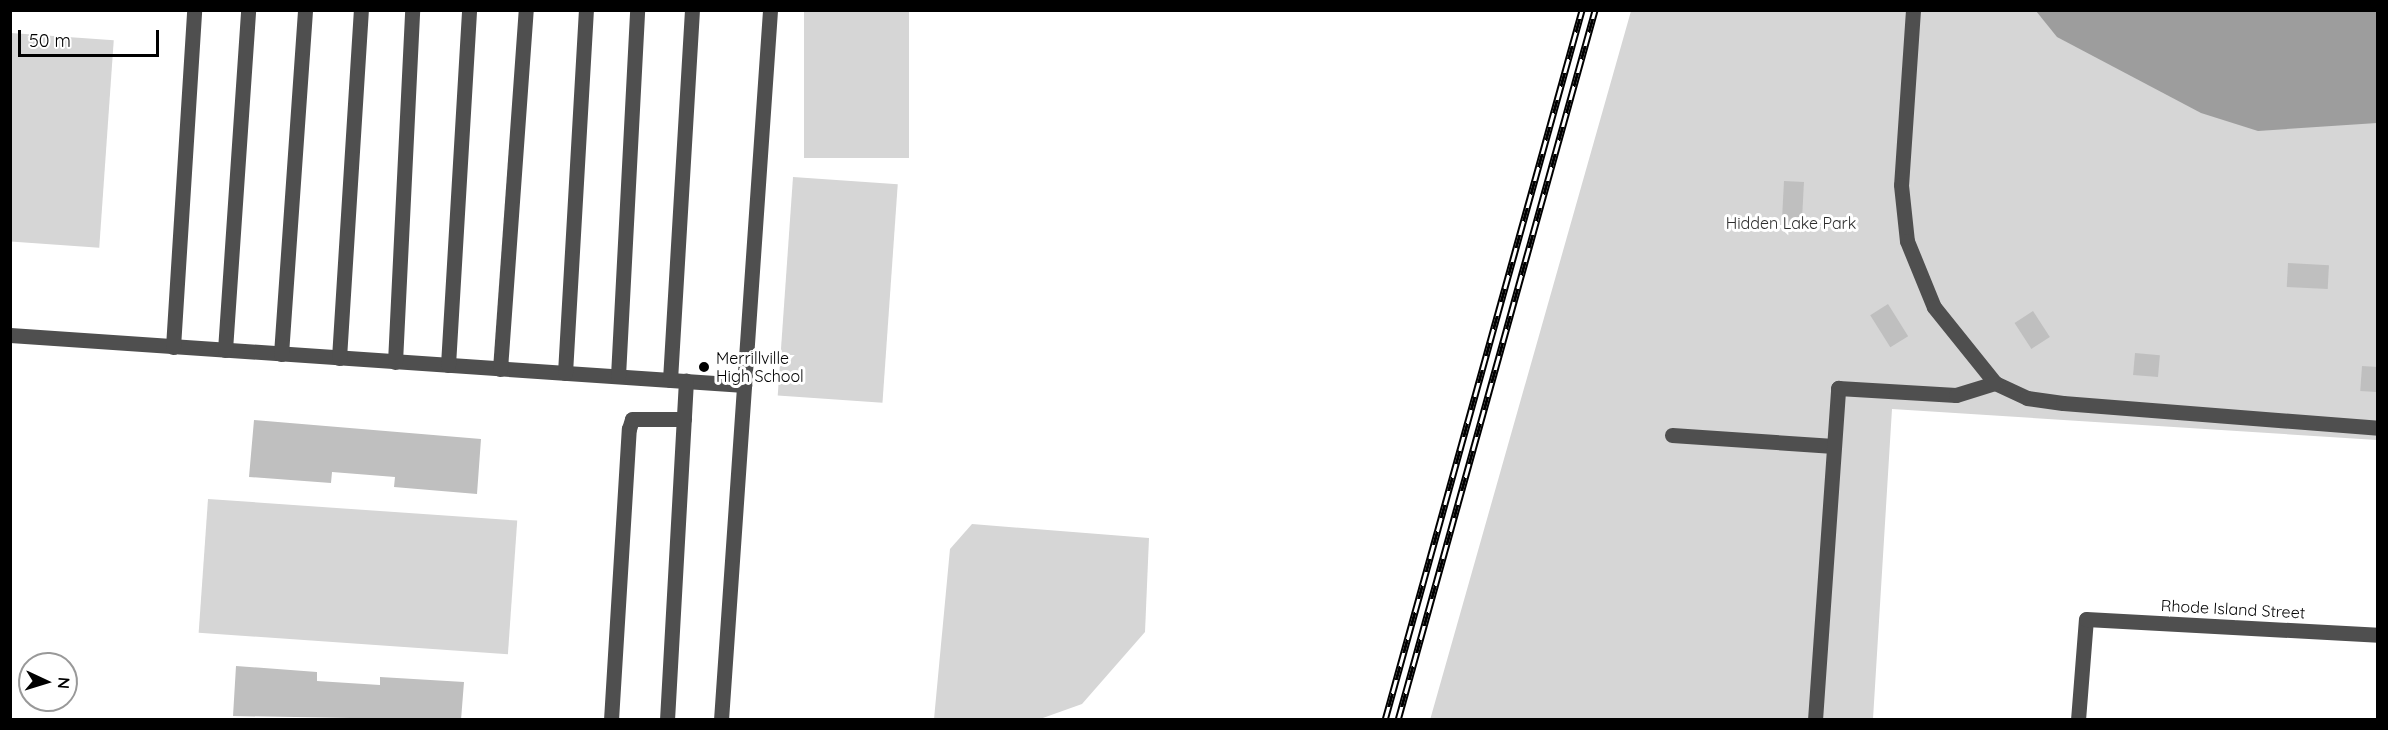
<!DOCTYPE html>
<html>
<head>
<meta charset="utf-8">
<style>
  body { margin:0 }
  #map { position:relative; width:2388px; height:730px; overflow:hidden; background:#fff; font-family:Quicksand,sans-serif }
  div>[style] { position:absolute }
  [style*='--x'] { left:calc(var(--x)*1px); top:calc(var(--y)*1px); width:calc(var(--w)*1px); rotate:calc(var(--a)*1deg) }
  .green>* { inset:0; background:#d6d6d6; transform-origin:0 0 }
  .water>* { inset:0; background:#9d9d9d }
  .building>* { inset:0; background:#bfbfbf; transform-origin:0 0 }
  .minor>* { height:15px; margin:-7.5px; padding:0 7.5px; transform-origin:7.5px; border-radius:7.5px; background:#4f4f4f }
  .rail>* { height:7px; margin-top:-3.5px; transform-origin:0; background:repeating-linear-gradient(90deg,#fff 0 14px,#000 0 28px); box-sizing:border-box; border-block:2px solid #000 }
  .dots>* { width:16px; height:16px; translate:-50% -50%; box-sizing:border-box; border:3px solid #fff; border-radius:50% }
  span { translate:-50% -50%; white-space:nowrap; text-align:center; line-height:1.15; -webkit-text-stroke:6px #fff; paint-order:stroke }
  .park-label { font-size:16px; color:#2d2d2d }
  .poi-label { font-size:16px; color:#000 }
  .left { translate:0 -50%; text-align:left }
  .street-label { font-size:16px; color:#000 }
  .frame { position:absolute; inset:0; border:12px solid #000; pointer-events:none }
  .north { position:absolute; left:18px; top:652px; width:60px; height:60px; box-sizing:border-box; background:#fff; border:2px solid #999; border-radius:50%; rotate:94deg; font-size:16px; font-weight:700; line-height:24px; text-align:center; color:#000 }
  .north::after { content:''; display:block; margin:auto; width:21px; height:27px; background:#000; clip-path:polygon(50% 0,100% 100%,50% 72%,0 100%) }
  .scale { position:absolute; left:18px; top:30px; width:141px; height:27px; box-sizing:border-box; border:3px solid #000; border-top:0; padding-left:8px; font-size:18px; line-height:21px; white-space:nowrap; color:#000; -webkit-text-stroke:4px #fff; paint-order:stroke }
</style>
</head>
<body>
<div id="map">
  <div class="green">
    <div style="left:804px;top:11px;width:105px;height:147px"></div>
    <div style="clip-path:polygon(1631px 11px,2377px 11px,2377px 440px,1892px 409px,1873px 719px,1430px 720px)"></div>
    <div style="left:11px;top:33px;width:103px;height:208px;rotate:4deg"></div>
    <div style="left:793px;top:177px;width:105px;height:219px;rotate:4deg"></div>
    <div style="left:208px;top:499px;width:310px;height:134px;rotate:4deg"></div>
    <div style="clip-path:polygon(972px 524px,1149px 538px,1145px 632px,1082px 704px,1040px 719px,934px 719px,950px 549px)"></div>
  </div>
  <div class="water">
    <div style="clip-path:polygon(2036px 11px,2377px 11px,2377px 123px,2258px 131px,2201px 113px,2057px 37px)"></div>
  </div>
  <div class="building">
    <div style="left:1784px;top:181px;width:20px;height:47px;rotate:3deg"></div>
    <div style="left:2288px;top:263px;width:41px;height:24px;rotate:3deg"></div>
    <div style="left:1888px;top:304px;width:38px;height:21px;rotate:58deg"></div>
    <div style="left:2033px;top:311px;width:31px;height:22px;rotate:57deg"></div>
    <div style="left:2135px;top:353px;width:25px;height:22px;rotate:5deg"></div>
    <div style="left:2362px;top:366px;width:16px;height:25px;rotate:4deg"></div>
    <div style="clip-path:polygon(254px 420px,481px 439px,477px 494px,394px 487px,395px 477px,332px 472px,331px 483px,249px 477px)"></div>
    <div style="clip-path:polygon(236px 666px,317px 672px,317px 681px,380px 685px,380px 677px,464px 682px,461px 720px,233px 716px)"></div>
  </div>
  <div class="minor">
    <div style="--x:1913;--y:10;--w:175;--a:93.9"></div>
    <div style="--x:1901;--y:185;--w:56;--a:83.9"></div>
    <div style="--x:1907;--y:241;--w:71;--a:67.8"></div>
    <div style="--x:1934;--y:307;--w:97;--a:51.2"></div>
    <div style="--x:1995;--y:383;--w:35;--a:25"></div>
    <div style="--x:2027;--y:398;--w:36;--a:8"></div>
    <div style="--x:2063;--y:403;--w:316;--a:4.5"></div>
    <div style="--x:10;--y:335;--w:736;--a:3.9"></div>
    <div style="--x:173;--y:347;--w:338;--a:-86.4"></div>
    <div style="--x:225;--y:350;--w:341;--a:-86.1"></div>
    <div style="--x:281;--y:354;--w:345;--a:-86"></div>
    <div style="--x:339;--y:358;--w:349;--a:-86.4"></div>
    <div style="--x:395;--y:362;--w:352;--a:-87.2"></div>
    <div style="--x:448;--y:365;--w:356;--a:-86.6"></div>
    <div style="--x:500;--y:369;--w:360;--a:-85.9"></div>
    <div style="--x:565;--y:373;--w:364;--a:-86.7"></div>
    <div style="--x:618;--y:376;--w:366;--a:-87"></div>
    <div style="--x:670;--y:380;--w:371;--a:-86.6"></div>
    <div style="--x:1672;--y:435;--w:162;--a:3.9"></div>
    <div style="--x:611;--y:720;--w:292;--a:-86.5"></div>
    <div style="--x:629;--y:429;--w:10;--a:-73"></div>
    <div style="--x:632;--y:419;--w:52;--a:0"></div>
    <div style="--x:667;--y:720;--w:340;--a:-86.8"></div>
    <div style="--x:721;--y:720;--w:712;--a:-86.05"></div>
    <div style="--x:1815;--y:720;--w:333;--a:-86"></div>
    <div style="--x:1838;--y:388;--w:118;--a:3.4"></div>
    <div style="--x:1956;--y:395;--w:41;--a:-17.1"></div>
    <div style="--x:2078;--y:720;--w:101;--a:-85.5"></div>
    <div style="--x:2086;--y:619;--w:292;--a:3.1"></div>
  </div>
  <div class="rail">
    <div style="--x:1385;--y:720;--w:737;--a:-74.49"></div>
    <div style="--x:1398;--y:720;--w:737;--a:-74.49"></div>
  </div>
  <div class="dots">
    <div style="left:704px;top:367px;background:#000"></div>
  </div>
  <div class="park-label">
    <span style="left:1791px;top:223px">Hidden Lake Park</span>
  </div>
  <div class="poi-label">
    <span class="left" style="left:716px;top:367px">Merrillville<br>High School</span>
  </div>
  <div class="street-label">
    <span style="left:2233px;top:609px;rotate:3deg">Rhode Island Street</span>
  </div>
  <div class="frame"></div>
  <div class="north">N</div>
  <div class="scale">50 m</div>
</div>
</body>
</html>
